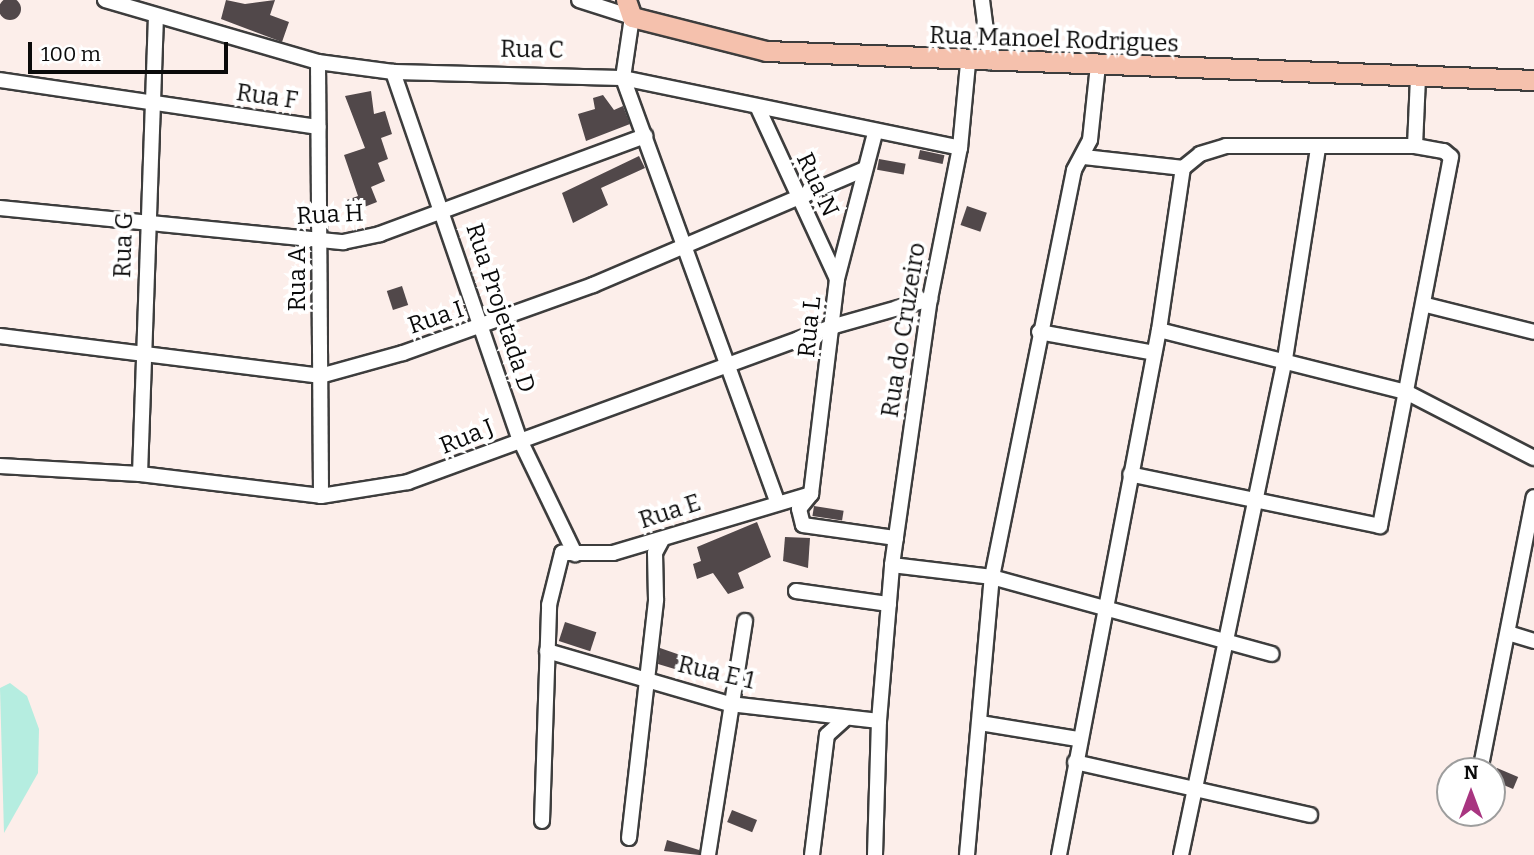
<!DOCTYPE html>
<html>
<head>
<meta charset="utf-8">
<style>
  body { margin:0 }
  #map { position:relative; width:1534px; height:855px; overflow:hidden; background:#fceeea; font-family:Bitter,serif }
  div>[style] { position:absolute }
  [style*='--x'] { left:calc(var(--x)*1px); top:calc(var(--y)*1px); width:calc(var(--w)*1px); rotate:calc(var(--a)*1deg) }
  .water>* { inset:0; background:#b5ede0 }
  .building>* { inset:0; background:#51484a; transform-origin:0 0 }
  .round { border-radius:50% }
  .roads { filter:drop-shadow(2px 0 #3d3d3d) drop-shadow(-2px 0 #3d3d3d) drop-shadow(0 2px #3d3d3d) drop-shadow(0 -2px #3d3d3d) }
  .street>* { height:14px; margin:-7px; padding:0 7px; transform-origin:7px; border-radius:7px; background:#fff }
  .secondary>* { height:19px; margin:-9.5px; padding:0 9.5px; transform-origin:9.5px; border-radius:9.5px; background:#f5c1ad }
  span { translate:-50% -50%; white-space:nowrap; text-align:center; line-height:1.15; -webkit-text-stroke:7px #fff; paint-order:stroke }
  .street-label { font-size:24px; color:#0a0a0a }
  .north { position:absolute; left:1436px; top:757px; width:70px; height:70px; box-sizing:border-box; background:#fff; border:2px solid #9d9d9d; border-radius:50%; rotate:0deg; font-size:19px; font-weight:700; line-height:28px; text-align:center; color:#0a0a0a }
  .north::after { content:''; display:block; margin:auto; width:24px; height:32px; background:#a83580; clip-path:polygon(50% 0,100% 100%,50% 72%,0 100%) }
  .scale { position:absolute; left:28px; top:42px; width:200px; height:32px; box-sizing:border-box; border:4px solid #0a0a0a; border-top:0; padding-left:9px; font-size:21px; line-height:24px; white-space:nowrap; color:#0a0a0a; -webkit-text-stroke:5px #fff; paint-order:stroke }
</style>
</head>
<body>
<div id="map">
  <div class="water">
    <div style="clip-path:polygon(10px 683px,27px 696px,39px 729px,38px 773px,4px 833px,0 688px)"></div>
  </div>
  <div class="building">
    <div class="round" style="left:-1px;top:-2px;width:22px;height:22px"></div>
    <div style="clip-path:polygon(226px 0,245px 4px,275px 0,270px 15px,289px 22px,282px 42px,221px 19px)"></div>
    <div style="clip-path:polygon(371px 91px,374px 114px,385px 111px,392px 134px,381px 138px,388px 159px,378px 163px,385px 181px,371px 187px,377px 202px,349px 213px,344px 201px,358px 196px,344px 155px,365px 148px,345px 96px)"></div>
    <div style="clip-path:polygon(603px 95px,614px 110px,623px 106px,630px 124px,586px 141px,578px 114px,595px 109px,593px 98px)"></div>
    <div style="left:920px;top:150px;width:25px;height:9px;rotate:12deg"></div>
    <div style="clip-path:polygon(639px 156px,645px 168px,601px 188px,608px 205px,573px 223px,562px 193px)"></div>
    <div style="left:879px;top:159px;width:27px;height:11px;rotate:10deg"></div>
    <div style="left:967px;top:206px;width:21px;height:20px;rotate:19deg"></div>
    <div style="left:402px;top:286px;width:20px;height:16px;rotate:72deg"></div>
    <div style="left:814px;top:506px;width:30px;height:10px;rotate:9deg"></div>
    <div style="clip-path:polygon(757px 522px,771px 557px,738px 573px,744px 588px,728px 594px,713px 573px,697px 579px,693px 564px,701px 561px,697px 547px)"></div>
    <div style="clip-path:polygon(785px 537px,810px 538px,808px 568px,783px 561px)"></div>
    <div style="left:565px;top:622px;width:33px;height:20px;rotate:18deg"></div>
    <div style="clip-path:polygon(660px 648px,683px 656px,678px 670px,658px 664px)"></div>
    <div style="left:1497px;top:768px;width:23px;height:13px;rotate:23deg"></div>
    <div style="left:732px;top:810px;width:27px;height:13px;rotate:22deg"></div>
    <div style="clip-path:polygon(667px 840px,699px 850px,699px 855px,664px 851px)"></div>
  </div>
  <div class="roads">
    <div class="street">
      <div style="--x:105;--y:0;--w:222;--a:16.2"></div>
      <div style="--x:318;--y:62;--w:76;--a:7.6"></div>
      <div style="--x:393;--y:72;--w:230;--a:1.5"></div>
      <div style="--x:623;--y:78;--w:344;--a:11.7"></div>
      <div style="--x:579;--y:0;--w:56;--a:17.8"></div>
      <div style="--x:632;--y:17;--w:62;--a:98.4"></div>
      <div style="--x:623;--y:78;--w:449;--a:70"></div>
      <div style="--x:982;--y:0;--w:63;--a:82.6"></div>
      <div style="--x:318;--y:62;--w:434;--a:89.6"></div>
      <div style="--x:393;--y:72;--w:389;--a:71"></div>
      <div style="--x:520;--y:440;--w:127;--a:64.2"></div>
      <div style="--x:0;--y:80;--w:322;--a:8.4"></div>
      <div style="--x:758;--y:108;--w:188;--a:65.2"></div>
      <div style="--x:1415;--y:146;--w:68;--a:-87.5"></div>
      <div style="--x:1084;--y:157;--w:100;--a:6.3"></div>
      <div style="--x:1183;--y:168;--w:22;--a:-39"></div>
      <div style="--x:1200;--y:154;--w:27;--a:-17"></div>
      <div style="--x:1226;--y:146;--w:189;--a:0"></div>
      <div style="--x:1415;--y:146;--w:29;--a:10"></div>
      <div style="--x:1444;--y:151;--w:9;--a:41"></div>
      <div style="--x:1451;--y:157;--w:376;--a:100.9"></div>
      <div style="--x:1380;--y:526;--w:255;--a:-168.3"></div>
      <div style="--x:0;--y:208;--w:345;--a:5.7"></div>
      <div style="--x:343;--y:242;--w:38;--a:-12"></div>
      <div style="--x:380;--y:234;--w:283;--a:-20.3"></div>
      <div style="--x:1426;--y:305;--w:111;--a:14"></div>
      <div style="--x:1159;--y:330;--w:255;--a:14.1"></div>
      <div style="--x:1406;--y:392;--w:144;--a:27.3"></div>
      <div style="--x:1039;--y:332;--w:117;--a:10.3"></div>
      <div style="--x:0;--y:336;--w:322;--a:7.1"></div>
      <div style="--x:320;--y:376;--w:86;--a:-15.5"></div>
      <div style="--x:403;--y:353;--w:202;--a:-19.7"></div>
      <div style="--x:593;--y:285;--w:293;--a:-23.1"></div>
      <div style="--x:0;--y:466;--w:140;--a:3.3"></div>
      <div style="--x:140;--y:474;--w:182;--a:6.9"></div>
      <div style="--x:321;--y:496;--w:88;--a:-9.1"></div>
      <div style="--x:408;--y:482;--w:454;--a:-20.1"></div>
      <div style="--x:834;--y:326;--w:100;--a:-15.7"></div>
      <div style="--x:140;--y:474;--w:457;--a:-88"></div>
      <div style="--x:811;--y:494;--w:217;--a:-83.1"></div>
      <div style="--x:837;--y:279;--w:151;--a:-75.4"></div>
      <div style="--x:811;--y:494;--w:19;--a:129"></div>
      <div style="--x:799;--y:509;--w:16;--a:76"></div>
      <div style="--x:803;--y:525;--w:94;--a:8"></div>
      <div style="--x:892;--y:565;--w:101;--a:6.8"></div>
      <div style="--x:992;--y:577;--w:290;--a:15.4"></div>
      <div style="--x:796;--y:591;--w:94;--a:8"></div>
      <div style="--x:1508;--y:633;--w:27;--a:17"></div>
      <div style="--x:547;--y:651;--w:191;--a:16.2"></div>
      <div style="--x:730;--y:704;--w:150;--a:6.5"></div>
      <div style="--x:980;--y:723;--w:99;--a:9.3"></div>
      <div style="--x:1075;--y:762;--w:241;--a:12.7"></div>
      <div style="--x:1480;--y:771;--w:279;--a:-78.9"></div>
      <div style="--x:542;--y:821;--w:216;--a:-88.1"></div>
      <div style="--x:549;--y:605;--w:54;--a:-76"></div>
      <div style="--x:562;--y:553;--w:51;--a:0"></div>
      <div style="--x:613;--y:553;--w:207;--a:-16.6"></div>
      <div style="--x:629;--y:838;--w:240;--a:-83.5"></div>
      <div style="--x:656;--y:600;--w:47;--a:-91.2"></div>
      <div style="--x:655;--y:553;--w:15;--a:-62"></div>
      <div style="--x:708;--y:855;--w:237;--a:-81"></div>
      <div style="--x:812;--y:855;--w:121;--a:-82.9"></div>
      <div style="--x:827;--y:735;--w:25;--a:-42"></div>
      <div style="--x:875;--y:855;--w:134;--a:-88.3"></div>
      <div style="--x:879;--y:721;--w:157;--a:-85.2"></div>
      <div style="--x:892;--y:565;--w:269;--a:-81.9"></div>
      <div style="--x:930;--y:299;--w:154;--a:-78.8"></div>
      <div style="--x:960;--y:148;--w:85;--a:-84.6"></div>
      <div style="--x:967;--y:855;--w:279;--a:-84.9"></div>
      <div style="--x:992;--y:577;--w:415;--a:-78.6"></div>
      <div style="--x:1074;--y:170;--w:34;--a:-62"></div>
      <div style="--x:1090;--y:140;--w:75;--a:-83.9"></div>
      <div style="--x:1059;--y:855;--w:534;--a:-79.22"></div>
      <div style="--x:1159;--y:330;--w:164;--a:-81.6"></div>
      <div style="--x:1181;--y:855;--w:507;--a:-78.16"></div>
      <div style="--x:1285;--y:359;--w:214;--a:-81.1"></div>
    </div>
    <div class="secondary">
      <div style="--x:626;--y:0;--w:18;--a:71"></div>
      <div style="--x:632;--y:17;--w:138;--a:14.2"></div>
      <div style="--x:766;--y:51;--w:769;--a:2.16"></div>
    </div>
  </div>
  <div class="street-label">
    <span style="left:1054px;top:40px;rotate:2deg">Rua Manoel Rodrigues</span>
    <span style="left:532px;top:50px;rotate:1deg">Rua C</span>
    <span style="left:267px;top:97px;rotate:8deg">Rua F</span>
    <span style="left:817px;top:185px;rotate:65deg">Rua N</span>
    <span style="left:330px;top:215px;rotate:-3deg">Rua H</span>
    <span style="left:124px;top:245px;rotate:-88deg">Rua G</span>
    <span style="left:298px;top:279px;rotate:-90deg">Rua A</span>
    <span style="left:500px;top:308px;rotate:72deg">Rua Projetada D</span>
    <span style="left:436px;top:318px;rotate:-19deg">Rua I</span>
    <span style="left:810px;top:327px;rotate:-84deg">Rua L</span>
    <span style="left:904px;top:330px;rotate:-81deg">Rua do Cruzeiro</span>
    <span style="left:467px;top:437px;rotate:-22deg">Rua J</span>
    <span style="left:670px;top:512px;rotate:-18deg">Rua E</span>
    <span style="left:716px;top:673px;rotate:13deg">Rua E 1</span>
  </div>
  <div class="north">N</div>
  <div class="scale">100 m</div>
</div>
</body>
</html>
